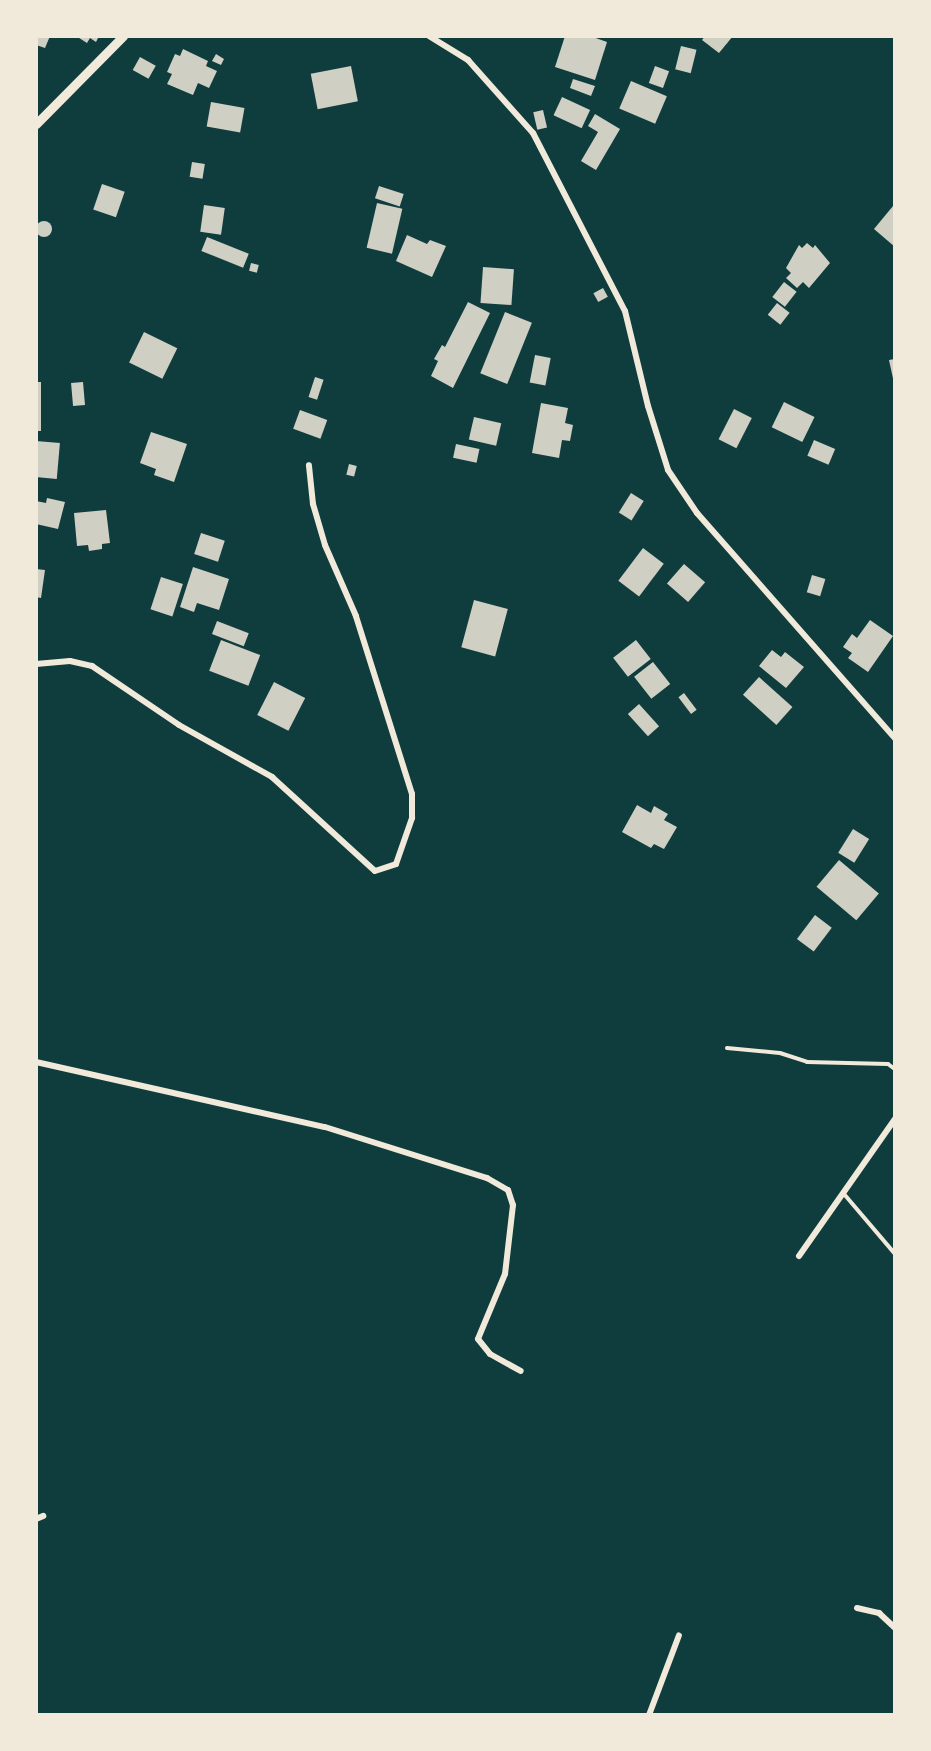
<!DOCTYPE html>
<html>
<head>
<meta charset="utf-8">
<style>
  body { margin:0 }
  #map { position:relative; width:931px; height:1751px; overflow:hidden; background:#0f3d3e; font-family:"Sofia Sans Condensed",sans-serif }
  div>[style] { position:absolute }
  [style*='--x'] { left:calc(var(--x)*1px); top:calc(var(--y)*1px); width:calc(var(--w)*1px); rotate:calc(var(--a)*1deg) }
  .building>* { inset:0; background:#cfcfc3; transform-origin:0 0 }
  .round { border-radius:50% }
  .service>* { height:4px; margin:-2px; padding:0 2px; transform-origin:2px; border-radius:2px; background:#f1e9da }
  .minor>* { height:6px; margin:-3px; padding:0 3px; transform-origin:3px; border-radius:3px; background:#f1e9da }
  .tertiary>* { height:9px; margin:-4.5px; padding:0 4.5px; transform-origin:4.5px; border-radius:4.5px; background:#f1e9da }
  span { translate:-50% -50%; white-space:nowrap; text-align:center; line-height:1.15; -webkit-text-stroke:5px #f1e9da; paint-order:stroke }
  .frame { position:absolute; inset:0; border:38px solid #f1e9da; pointer-events:none }
</style>
</head>
<body>
<div id="map">
  <div class="building">
    <div style="clip-path:polygon(36px 36px,50px 36px,45px 48px,36px 45px)"></div>
    <div style="clip-path:polygon(76px 36px,99px 36px,96px 42px,90px 38px,87px 43px)"></div>
    <div style="clip-path:polygon(565px 36px,590px 36px,607px 42px,595px 80px,555px 67px)"></div>
    <div style="clip-path:polygon(705px 36px,733px 36px,719px 53px,702px 40px)"></div>
    <div style="left:681px;top:46px;width:16px;height:24px;rotate:14deg"></div>
    <div style="clip-path:polygon(183px 49px,208px 61px,206px 66px,217px 71px,209px 88px,198px 83px,193px 95px,167px 84px,172px 74px,167px 72px,175px 54px,180px 56px)"></div>
    <div style="clip-path:polygon(216px 54px,224px 59px,221px 65px,212px 61px)"></div>
    <div style="left:140px;top:57px;width:18px;height:15px;rotate:29deg"></div>
    <div style="left:351px;top:66px;width:36px;height:41px;rotate:79deg"></div>
    <div style="left:655px;top:66px;width:15px;height:18px;rotate:20deg"></div>
    <div style="clip-path:polygon(573px 79px,595px 86px,591px 96px,570px 88px)"></div>
    <div style="left:631px;top:81px;width:39px;height:30px;rotate:23deg"></div>
    <div style="left:562px;top:97px;width:31px;height:20px;rotate:25deg"></div>
    <div style="left:211px;top:102px;width:34px;height:25px;rotate:10deg"></div>
    <div style="left:543px;top:110px;width:18px;height:10px;rotate:77deg"></div>
    <div style="clip-path:polygon(595px 114px,620px 129px,596px 170px,581px 161px,598px 132px,588px 126px)"></div>
    <div style="left:192px;top:162px;width:13px;height:15px;rotate:9deg"></div>
    <div style="left:102px;top:184px;width:24px;height:27px;rotate:19deg"></div>
    <div style="left:379px;top:186px;width:26px;height:13px;rotate:18deg"></div>
    <div style="left:377px;top:203px;width:26px;height:46px;rotate:13deg"></div>
    <div style="left:204px;top:205px;width:21px;height:27px;rotate:8deg"></div>
    <div style="clip-path:polygon(893px 206px,895px 207px,895px 247px,874px 229px)"></div>
    <div class="round" style="left:36px;top:221px;width:16px;height:16px"></div>
    <div style="clip-path:polygon(407px 235px,427px 244px,430px 240px,446px 246px,432px 277px,396px 261px)"></div>
    <div style="left:207px;top:237px;width:45px;height:15px;rotate:22deg"></div>
    <div style="clip-path:polygon(807px 243px,813px 248px,815px 245px,830px 263px,809px 288px,803px 282px,797px 288px,786px 278px,791px 273px,786px 268px,799px 245px,802px 248px)"></div>
    <div style="left:251px;top:263px;width:8px;height:8px;rotate:14deg"></div>
    <div style="left:483px;top:267px;width:31px;height:36px;rotate:4deg"></div>
    <div style="left:784px;top:282px;width:16px;height:19px;rotate:38deg"></div>
    <div style="left:603px;top:288px;width:10px;height:11px;rotate:61deg"></div>
    <div style="clip-path:polygon(468px 302px,490px 313px,453px 388px,431px 376px,438px 361px,434px 359px,442px 345px,445px 347px)"></div>
    <div style="left:777px;top:303px;width:16px;height:15px;rotate:38deg"></div>
    <div style="left:505px;top:312px;width:29px;height:66px;rotate:22deg"></div>
    <div style="left:144px;top:332px;width:37px;height:34px;rotate:26deg"></div>
    <div style="left:535px;top:355px;width:16px;height:28px;rotate:11deg"></div>
    <div style="clip-path:polygon(895px 359px,895px 383px,894px 383px,889px 360px)"></div>
    <div style="left:315px;top:377px;width:9px;height:21px;rotate:18deg"></div>
    <div style="left:36px;top:382px;width:5px;height:49px"></div>
    <div style="left:83px;top:382px;width:23px;height:12px;rotate:85deg"></div>
    <div style="left:784px;top:402px;width:34px;height:28px;rotate:26deg"></div>
    <div style="clip-path:polygon(541px 403px,568px 408px,565px 423px,573px 425px,570px 441px,562px 440px,559px 458px,532px 453px)"></div>
    <div style="left:734px;top:409px;width:20px;height:34px;rotate:27deg"></div>
    <div style="left:300px;top:410px;width:29px;height:20px;rotate:20deg"></div>
    <div style="left:474px;top:417px;width:28px;height:23px;rotate:13deg"></div>
    <div style="clip-path:polygon(151px 432px,187px 444px,174px 482px,154px 475px,156px 469px,140px 463px)"></div>
    <div style="left:814px;top:440px;width:23px;height:17px;rotate:23deg"></div>
    <div style="left:36px;top:441px;width:24px;height:36px;rotate:5deg"></div>
    <div style="left:456px;top:444px;width:24px;height:14px;rotate:12deg"></div>
    <div style="left:349px;top:464px;width:8px;height:11px;rotate:14deg"></div>
    <div style="left:631px;top:493px;width:15px;height:23px;rotate:32deg"></div>
    <div style="clip-path:polygon(47px 498px,65px 502px,58px 529px,36px 524px,36px 501px,46px 503px)"></div>
    <div style="clip-path:polygon(106px 510px,110px 543px,102px 544px,102px 549px,89px 551px,88px 545px,77px 546px,74px 513px)"></div>
    <div style="left:201px;top:533px;width:25px;height:22px;rotate:18deg"></div>
    <div style="left:643px;top:548px;width:26px;height:41px;rotate:37deg"></div>
    <div style="left:684px;top:564px;width:28px;height:26px;rotate:41deg"></div>
    <div style="clip-path:polygon(193px 567px,229px 579px,219px 610px,197px 603px,194px 612px,180px 607px)"></div>
    <div style="clip-path:polygon(36px 569px,45px 570px,41px 598px,36px 597px)"></div>
    <div style="left:812px;top:575px;width:14px;height:18px;rotate:17deg"></div>
    <div style="left:161px;top:577px;width:23px;height:34px;rotate:18deg"></div>
    <div style="left:474px;top:600px;width:35px;height:49px;rotate:15deg"></div>
    <div style="clip-path:polygon(870px 620px,893px 636px,868px 672px,848px 658px,852px 653px,843px 647px,852px 634px,857px 638px)"></div>
    <div style="left:217px;top:621px;width:34px;height:14px;rotate:21deg"></div>
    <div style="left:221px;top:640px;width:42px;height:33px;rotate:21deg"></div>
    <div style="left:636px;top:640px;width:24px;height:29px;rotate:52deg"></div>
    <div style="clip-path:polygon(772px 650px,781px 657px,785px 652px,804px 667px,786px 688px,759px 666px)"></div>
    <div style="left:653px;top:662px;width:28px;height:24px;rotate:52deg"></div>
    <div style="left:759px;top:677px;width:45px;height:24px;rotate:42deg"></div>
    <div style="left:274px;top:682px;width:35px;height:37px;rotate:27deg"></div>
    <div style="left:684px;top:693px;width:21px;height:7px;rotate:53deg"></div>
    <div style="left:639px;top:704px;width:30px;height:15px;rotate:48deg"></div>
    <div style="clip-path:polygon(637px 805px,651px 813px,654px 806px,668px 814px,664px 820px,677px 827px,664px 849px,654px 844px,651px 848px,622px 832px)"></div>
    <div style="left:853px;top:829px;width:19px;height:28px;rotate:32deg"></div>
    <div style="left:839px;top:860px;width:52px;height:35px;rotate:40deg"></div>
    <div style="left:815px;top:915px;width:21px;height:30px;rotate:37deg"></div>
  </div>
  <div class="service">
    <div style="--x:727;--y:1048;--w:53;--a:5.4"></div>
    <div style="--x:780;--y:1053;--w:28;--a:18"></div>
    <div style="--x:807;--y:1062;--w:81;--a:1.4"></div>
    <div style="--x:888;--y:1064;--w:9;--a:36"></div>
    <div style="--x:844;--y:1194;--w:79;--a:49.6"></div>
  </div>
  <div class="minor">
    <div style="--x:429;--y:36;--w:46;--a:31.6"></div>
    <div style="--x:468;--y:60;--w:98;--a:48.3"></div>
    <div style="--x:533;--y:133;--w:200;--a:62.7"></div>
    <div style="--x:625;--y:311;--w:98;--a:76.4"></div>
    <div style="--x:648;--y:406;--w:67;--a:72.6"></div>
    <div style="--x:668;--y:470;--w:52;--a:56"></div>
    <div style="--x:697;--y:513;--w:300;--a:48.7"></div>
    <div style="--x:36;--y:664;--w:34;--a:-5"></div>
    <div style="--x:70;--y:661;--w:23;--a:13"></div>
    <div style="--x:92;--y:666;--w:105;--a:34.1"></div>
    <div style="--x:179;--y:725;--w:107;--a:29.2"></div>
    <div style="--x:272;--y:777;--w:139;--a:42.4"></div>
    <div style="--x:375;--y:871;--w:22;--a:-18"></div>
    <div style="--x:396;--y:864;--w:49;--a:-70.8"></div>
    <div style="--x:412;--y:818;--w:24;--a:-90"></div>
    <div style="--x:412;--y:794;--w:187;--a:-107.5"></div>
    <div style="--x:356;--y:616;--w:77;--a:-113.6"></div>
    <div style="--x:325;--y:545;--w:43;--a:-106.3"></div>
    <div style="--x:313;--y:504;--w:39;--a:-96"></div>
    <div style="--x:36;--y:1062;--w:296;--a:12.7"></div>
    <div style="--x:325;--y:1127;--w:170;--a:17.5"></div>
    <div style="--x:487;--y:1178;--w:24;--a:30"></div>
    <div style="--x:508;--y:1190;--w:16;--a:72"></div>
    <div style="--x:513;--y:1205;--w:69;--a:96.6"></div>
    <div style="--x:505;--y:1274;--w:70;--a:112.6"></div>
    <div style="--x:478;--y:1339;--w:19;--a:51"></div>
    <div style="--x:490;--y:1354;--w:35;--a:29"></div>
    <div style="--x:799;--y:1256;--w:167;--a:-55"></div>
    <div style="--x:36;--y:1519;--w:8;--a:-23"></div>
    <div style="--x:857;--y:1608;--w:23;--a:13"></div>
    <div style="--x:879;--y:1613;--w:22;--a:43"></div>
    <div style="--x:649;--y:1715;--w:85;--a:-69.4"></div>
  </div>
  <div class="tertiary">
    <div style="--x:36;--y:124;--w:124;--a:-45.3"></div>
  </div>
  <div class="frame"></div>
</div>
</body>
</html>
